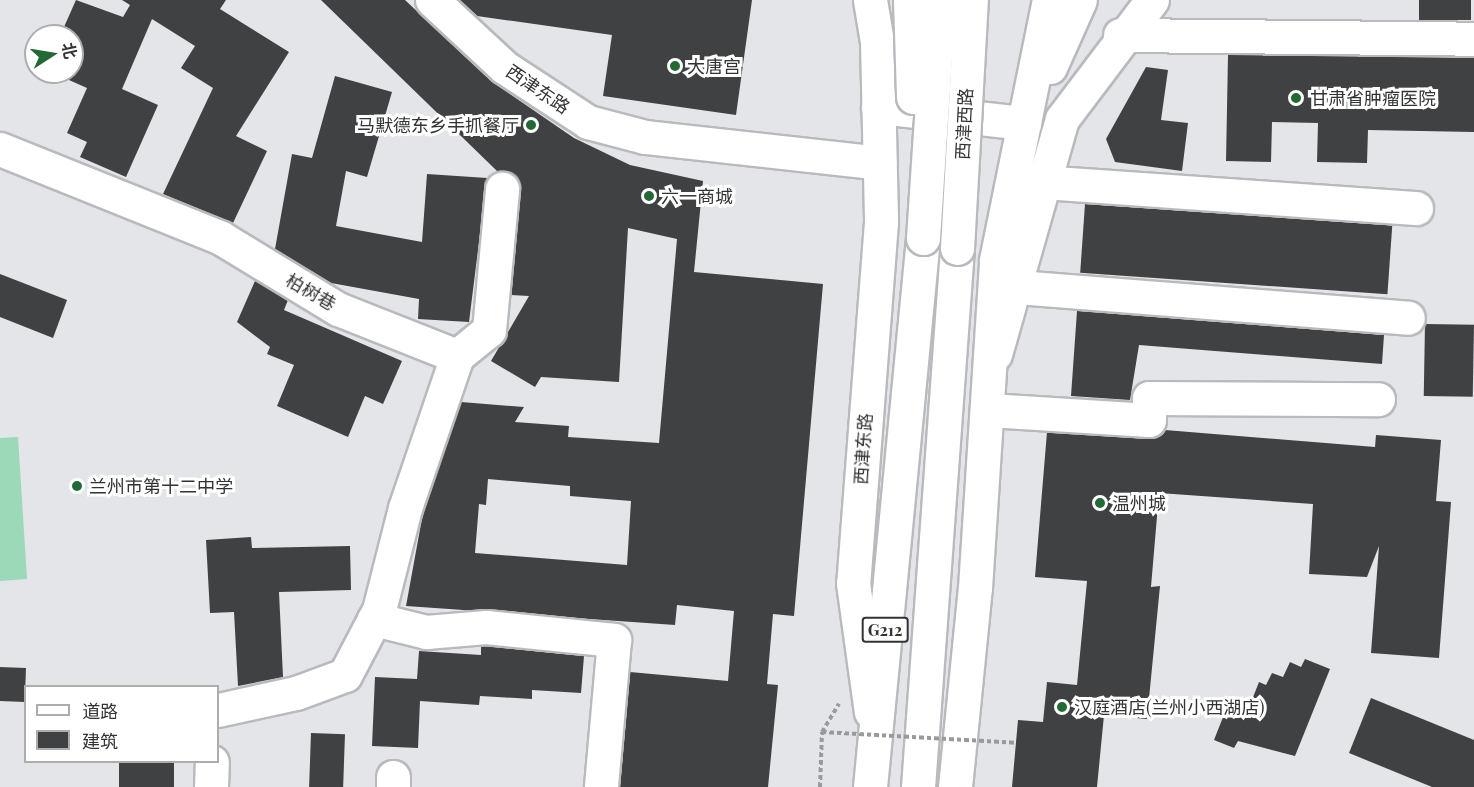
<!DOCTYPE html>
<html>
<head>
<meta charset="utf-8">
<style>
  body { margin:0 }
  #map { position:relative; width:1474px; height:787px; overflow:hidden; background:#e3e5e8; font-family:"Playfair Display","Noto Sans SC",serif }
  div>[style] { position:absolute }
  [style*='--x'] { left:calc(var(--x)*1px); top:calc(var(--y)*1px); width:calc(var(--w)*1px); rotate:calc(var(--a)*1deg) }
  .green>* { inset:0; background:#9bd9b8 }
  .building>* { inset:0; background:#3f4143; transform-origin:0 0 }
  .path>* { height:4px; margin-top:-2px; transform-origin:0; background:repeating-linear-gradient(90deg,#989a9c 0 4.5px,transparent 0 7.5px) }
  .roads { filter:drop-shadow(2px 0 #b8babd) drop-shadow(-2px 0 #b8babd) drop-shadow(0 2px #b8babd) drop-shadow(0 -2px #b8babd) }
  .minor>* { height:33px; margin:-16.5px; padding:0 16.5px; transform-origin:16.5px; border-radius:16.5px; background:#fff }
  .major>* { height:33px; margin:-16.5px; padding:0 16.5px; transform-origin:16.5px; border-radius:16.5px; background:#fff }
  .path-bridge>* { height:4px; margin-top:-2px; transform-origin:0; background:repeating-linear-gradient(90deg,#989a9c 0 4.5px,transparent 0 7.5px) }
  .bridges { filter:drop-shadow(2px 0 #b8babd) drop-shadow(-2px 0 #b8babd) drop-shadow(0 2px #b8babd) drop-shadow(0 -2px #b8babd) }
  .major-bridge>* { height:33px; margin:-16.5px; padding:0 16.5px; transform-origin:16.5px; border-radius:16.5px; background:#fff }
  .dots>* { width:16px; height:16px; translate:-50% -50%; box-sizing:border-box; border:3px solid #fff; border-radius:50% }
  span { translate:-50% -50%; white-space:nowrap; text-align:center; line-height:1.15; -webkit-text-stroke:6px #fff; paint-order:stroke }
  .shield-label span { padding:2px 4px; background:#fff; border:2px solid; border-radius:4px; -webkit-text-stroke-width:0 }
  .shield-label { font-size:16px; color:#323334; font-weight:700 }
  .poi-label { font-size:18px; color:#323334 }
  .left { translate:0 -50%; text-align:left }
  .right { translate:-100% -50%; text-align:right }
  .street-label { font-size:18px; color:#323334 }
  .legend { position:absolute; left:24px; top:685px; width:195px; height:78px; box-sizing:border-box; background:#fff; border:2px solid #adadae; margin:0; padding:8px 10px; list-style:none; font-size:18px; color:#323334 }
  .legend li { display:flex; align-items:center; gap:12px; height:30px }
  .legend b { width:30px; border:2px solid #adadae }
  .north { position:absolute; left:24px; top:24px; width:60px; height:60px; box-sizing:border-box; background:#fff; border:2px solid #adadae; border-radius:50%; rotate:78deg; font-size:16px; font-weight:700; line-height:24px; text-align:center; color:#323334 }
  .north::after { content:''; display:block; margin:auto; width:21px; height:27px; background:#236935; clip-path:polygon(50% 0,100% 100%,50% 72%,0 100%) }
</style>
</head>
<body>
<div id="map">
  <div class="green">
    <div style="clip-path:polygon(18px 437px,27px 579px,0 581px,0 438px)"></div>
  </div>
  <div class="building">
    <div style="clip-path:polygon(76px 0,123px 17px,130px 5px,122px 0,226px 0,220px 9px,289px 52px,236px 136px,267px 151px,233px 223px,163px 194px,213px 88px,181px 68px,195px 46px,152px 19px,122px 89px,158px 105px,126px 177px,80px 157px,87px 142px,67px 133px,87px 88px,51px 72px,72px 72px,72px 36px,60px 36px)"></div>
    <div style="clip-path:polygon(evenodd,321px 0,405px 0,491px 81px,574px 138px,630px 165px,703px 181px,694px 272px,823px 284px,794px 616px,773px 614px,767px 684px,778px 685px,768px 787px,620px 787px,630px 672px,728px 681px,734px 611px,677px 605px,675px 625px,406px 606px,423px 513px,461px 402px,524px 407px,515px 422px,569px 426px,568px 437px,659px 443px,677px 239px,628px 228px,619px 382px,541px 377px,535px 387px,491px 361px,529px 296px,511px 295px,519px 182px,512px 173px,497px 171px,321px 0,488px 479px,570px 486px,570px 496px,631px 501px,627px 565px,475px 553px,479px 504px,486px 505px,488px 479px)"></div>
    <div style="clip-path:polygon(460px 0,752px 0,736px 115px,603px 96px,612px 35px,477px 16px)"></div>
    <div style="left:1419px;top:0;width:52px;height:20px"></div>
    <div style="clip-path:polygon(1228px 55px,1474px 58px,1474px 132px,1368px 130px,1367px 163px,1317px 162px,1318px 123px,1272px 122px,1271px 162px,1226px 161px)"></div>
    <div style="clip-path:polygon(1146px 67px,1168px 70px,1161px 120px,1188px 123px,1182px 171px,1115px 162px,1106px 139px)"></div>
    <div style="clip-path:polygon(335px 76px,392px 92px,367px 177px,346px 171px,336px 226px,422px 242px,427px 174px,487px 178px,469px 322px,418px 319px,419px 299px,331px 283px,275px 249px,292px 154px,312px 158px)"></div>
    <div style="left:1085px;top:204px;width:308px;height:69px;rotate:4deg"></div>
    <div style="clip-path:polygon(0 274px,67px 300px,53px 338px,0 317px)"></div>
    <div style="clip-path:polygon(255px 281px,288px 300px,284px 310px,402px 361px,383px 404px,365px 396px,348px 437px,277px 406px,294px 365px,267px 354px,270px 347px,237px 322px)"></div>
    <div style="clip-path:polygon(1077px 311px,1384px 335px,1382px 364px,1139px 345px,1130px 400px,1071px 396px)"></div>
    <div style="left:1425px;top:324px;width:49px;height:72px;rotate:1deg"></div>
    <div style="clip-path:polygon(1165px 430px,1375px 447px,1376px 435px,1441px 440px,1436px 501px,1451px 502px,1439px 658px,1371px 653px,1379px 546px,1367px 577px,1309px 574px,1313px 504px,1159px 493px,1151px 587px,1160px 586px,1147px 719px,1104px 715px,1097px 787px,1012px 787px,1018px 720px,1043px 722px,1047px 682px,1077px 685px,1087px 581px,1035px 577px,1047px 432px,1148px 439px)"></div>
    <div style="clip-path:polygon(251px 537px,252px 548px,350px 546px,351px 590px,279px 592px,283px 677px,238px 686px,234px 612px,210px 613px,206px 540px)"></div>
    <div style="clip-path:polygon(481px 646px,584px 656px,581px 693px,532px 690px,532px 699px,480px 696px,479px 705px,420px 701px,418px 748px,372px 746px,375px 677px,417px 679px,419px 651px,481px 655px)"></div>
    <div style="clip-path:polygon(1305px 659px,1330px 669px,1295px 756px,1238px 741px,1234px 748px,1214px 740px,1227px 707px,1246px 715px,1259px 682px,1266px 685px,1272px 673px,1283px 677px,1290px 662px,1301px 667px)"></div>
    <div style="left:0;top:667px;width:26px;height:34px;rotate:2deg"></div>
    <div style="clip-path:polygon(1371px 698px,1474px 740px,1474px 787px,1432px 787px,1349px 753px)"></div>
    <div style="left:311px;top:733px;width:34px;height:54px;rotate:2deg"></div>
    <div style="left:119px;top:762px;width:55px;height:25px"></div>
  </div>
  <div class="path">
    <div style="--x:820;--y:787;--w:55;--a:-87.9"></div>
    <div style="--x:822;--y:732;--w:33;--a:-59"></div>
  </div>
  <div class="roads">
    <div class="minor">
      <div style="--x:432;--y:0;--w:98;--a:42.9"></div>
      <div style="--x:504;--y:67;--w:100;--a:33.2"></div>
      <div style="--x:588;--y:122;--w:59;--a:14.7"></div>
      <div style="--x:645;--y:137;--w:236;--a:6.3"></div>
      <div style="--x:870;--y:0;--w:43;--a:80.5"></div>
      <div style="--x:877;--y:42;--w:180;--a:88.7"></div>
      <div style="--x:881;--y:222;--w:362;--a:94.4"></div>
      <div style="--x:853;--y:583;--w:130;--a:82.1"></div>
      <div style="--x:1120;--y:35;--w:354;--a:0.6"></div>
      <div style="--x:878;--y:107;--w:147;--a:6.3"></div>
      <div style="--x:0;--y:149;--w:238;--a:21.9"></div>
      <div style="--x:221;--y:238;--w:137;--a:31.3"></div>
      <div style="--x:338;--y:309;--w:128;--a:21.6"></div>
      <div style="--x:457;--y:356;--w:41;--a:-39.1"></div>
      <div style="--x:489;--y:330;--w:142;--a:-84.7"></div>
      <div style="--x:1042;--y:182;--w:375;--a:4"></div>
      <div style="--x:1018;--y:287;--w:391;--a:4.5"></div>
      <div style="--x:995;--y:354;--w:244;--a:-74.1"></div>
      <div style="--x:1062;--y:119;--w:149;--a:-52.9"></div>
      <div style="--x:989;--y:410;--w:160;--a:3.6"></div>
      <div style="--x:1149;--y:420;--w:22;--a:-90"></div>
      <div style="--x:1149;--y:398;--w:229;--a:0.3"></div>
      <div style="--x:374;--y:619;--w:54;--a:14"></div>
      <div style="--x:426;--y:632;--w:60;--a:-4.8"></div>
      <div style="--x:486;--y:627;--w:129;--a:5.8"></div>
      <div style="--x:614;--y:640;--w:148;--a:95.1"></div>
      <div style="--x:218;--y:710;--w:80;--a:-12.3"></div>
      <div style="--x:296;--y:693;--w:52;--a:-20.2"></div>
      <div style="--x:345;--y:675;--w:73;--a:-62.4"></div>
      <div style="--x:379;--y:610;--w:105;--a:-75.7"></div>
      <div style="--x:405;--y:508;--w:161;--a:-71.1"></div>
      <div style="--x:211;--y:787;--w:25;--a:-88"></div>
      <div style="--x:393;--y:787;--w:10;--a:-90"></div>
    </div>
    <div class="major">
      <div style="--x:1050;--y:67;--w:73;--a:-65.9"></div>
      <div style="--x:870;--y:787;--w:552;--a:-84.49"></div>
      <div style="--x:918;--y:787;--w:540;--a:-85.86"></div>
      <div style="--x:955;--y:787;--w:200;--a:-84.3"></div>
      <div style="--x:975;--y:588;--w:329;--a:-86.3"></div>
      <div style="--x:996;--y:260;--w:265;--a:-78.5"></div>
    </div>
  </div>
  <div class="path-bridge">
    <div style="--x:822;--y:732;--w:194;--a:3.2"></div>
  </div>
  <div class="bridges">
    <div class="major-bridge">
      <div style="--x:910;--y:0;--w:97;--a:88.2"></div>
      <div style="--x:923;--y:238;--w:239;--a:-86.2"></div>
      <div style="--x:957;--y:248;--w:248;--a:-86.8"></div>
    </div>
  </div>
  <div class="dots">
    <div style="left:675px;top:66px;background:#236935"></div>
    <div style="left:1296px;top:98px;background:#236935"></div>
    <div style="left:531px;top:125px;background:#236935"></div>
    <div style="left:649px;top:196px;background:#236935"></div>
    <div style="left:77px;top:486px;background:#236935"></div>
    <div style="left:1100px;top:503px;background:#236935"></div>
    <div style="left:1062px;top:707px;background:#236935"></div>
  </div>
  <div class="shield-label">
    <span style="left:885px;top:630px">G212</span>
  </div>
  <div class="poi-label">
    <span class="left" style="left:687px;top:66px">大唐宫</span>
    <span class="left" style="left:1310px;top:98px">甘肃省肿瘤医院</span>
    <span class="right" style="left:519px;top:125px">马默德东乡手抓餐厅</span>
    <span class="left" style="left:661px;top:196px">六一商城</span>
    <span class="left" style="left:89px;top:486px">兰州市第十二中学</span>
    <span class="left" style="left:1112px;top:503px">温州城</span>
    <span class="left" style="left:1074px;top:707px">汉庭酒店(兰州小西湖店)</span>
  </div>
  <div class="street-label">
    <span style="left:538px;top:89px;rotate:34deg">西津东路</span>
    <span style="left:964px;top:124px;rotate:-87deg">西津西路</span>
    <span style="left:311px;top:292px;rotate:30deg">柏树巷</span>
    <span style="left:863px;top:449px;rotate:-86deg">西津东路</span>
  </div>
  <ul class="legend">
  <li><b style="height:8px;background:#fff"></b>道路</li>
  <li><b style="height:16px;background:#3f4143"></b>建筑</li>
  </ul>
  <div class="north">北</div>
</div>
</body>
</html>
